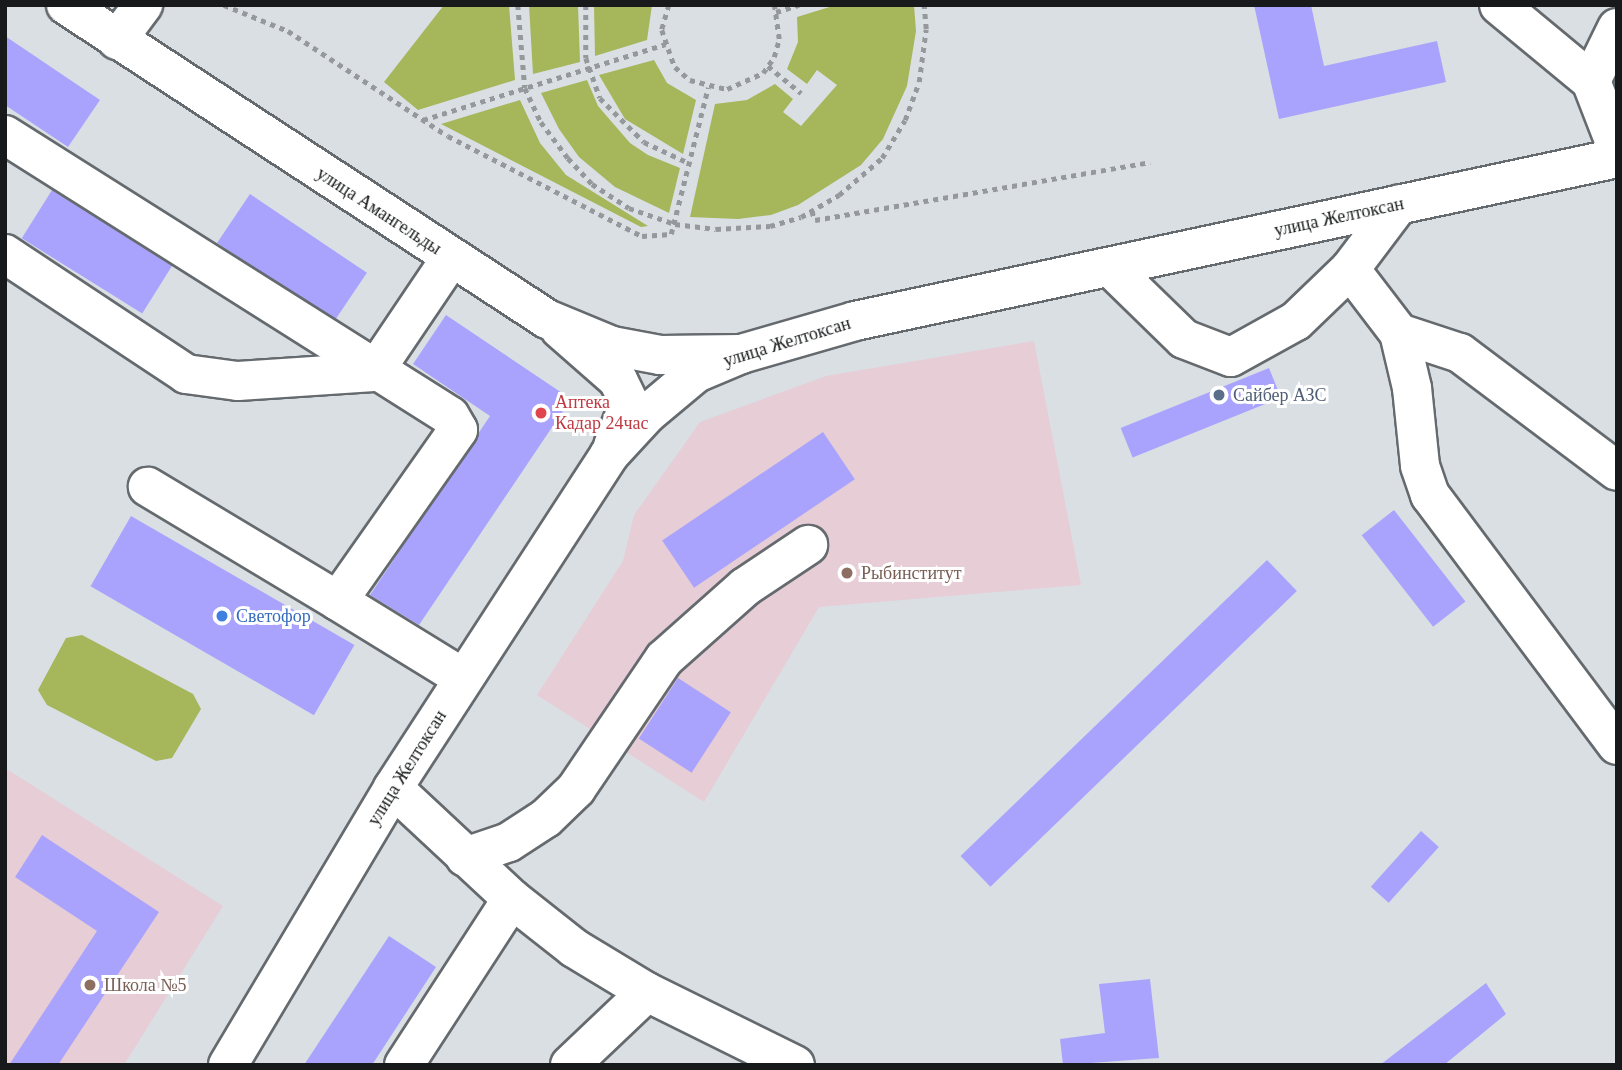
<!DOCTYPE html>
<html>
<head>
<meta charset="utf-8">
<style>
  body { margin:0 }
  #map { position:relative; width:1622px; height:1070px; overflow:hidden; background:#dadfe4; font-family:"Times New Roman",serif }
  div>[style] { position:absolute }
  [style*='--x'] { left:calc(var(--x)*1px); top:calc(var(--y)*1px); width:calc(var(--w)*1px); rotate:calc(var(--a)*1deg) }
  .education>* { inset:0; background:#e6cdd6 }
  .green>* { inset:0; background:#a6b65a }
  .building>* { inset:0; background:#a9a3fd; transform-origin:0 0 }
  .path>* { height:4.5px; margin-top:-2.25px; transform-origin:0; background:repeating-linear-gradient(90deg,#95999c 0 5px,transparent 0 10px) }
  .roads { filter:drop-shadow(2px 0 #656a6e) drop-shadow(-2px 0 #656a6e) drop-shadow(0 2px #656a6e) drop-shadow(0 -2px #656a6e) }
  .minor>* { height:38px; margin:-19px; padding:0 19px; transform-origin:19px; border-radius:19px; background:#fff }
  .major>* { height:38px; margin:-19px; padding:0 19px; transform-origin:19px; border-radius:19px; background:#fff }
  .dots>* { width:19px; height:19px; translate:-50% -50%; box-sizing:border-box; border:4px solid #fff; border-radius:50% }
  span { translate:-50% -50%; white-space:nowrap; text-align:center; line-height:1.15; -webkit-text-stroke:6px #fff; paint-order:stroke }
  .street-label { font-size:18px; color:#17191a }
  .service-label { font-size:18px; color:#4e5e75 }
  .left { translate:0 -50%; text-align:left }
  .health-label { font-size:18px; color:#be3a42 }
  .education-label { font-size:18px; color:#785e54 }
  .shop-label { font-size:18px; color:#366cbe }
  .frame { position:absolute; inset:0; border:7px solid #17191a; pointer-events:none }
</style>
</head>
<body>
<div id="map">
  <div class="education">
    <div style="clip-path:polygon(1034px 341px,1081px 585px,819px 607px,704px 802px,537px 695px,623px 561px,634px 515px,700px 422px,826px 376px)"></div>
    <div style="clip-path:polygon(5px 768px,223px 906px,124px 1065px,5px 1065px)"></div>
  </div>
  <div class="green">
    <div style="clip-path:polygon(444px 5px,509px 5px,515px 80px,418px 110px,384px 82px)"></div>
    <div style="clip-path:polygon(529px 5px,578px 5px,580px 62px,533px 74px)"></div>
    <div style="clip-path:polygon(594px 5px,652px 5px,647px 40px,595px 56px)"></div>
    <div style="clip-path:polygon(836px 5px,914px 5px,916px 31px,907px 86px,883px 139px,861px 165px,798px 205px,771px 215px,738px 219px,690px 217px,715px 104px,747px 100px,775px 84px,793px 99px,783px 112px,801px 126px,837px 85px,817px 70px,807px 84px,787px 69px,798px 42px,797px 17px)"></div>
    <div style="clip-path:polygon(654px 60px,667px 83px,696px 100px,683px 154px,625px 119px,599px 75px)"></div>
    <div style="clip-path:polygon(587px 80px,598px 106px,630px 143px,648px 155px,680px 168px,669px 213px,615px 187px,579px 157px,559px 129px,541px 93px)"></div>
    <div style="clip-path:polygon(520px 100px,540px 143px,566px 175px,648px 226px,641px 227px,441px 124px)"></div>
    <div style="clip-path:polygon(82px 635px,193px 694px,201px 709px,172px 758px,156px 761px,47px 705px,38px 690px,66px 638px)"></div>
  </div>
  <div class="building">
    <div style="clip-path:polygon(1254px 5px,1311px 5px,1324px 66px,1437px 41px,1446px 82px,1279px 119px)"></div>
    <div style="clip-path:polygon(5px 36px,100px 100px,68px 147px,5px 105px)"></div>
    <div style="left:52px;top:190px;width:142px;height:57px;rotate:32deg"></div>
    <div style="left:250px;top:194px;width:141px;height:59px;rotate:34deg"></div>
    <div style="clip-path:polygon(446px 315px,571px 399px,419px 625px,370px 595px,490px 416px,413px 364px)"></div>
    <div style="left:1269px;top:368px;width:32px;height:160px;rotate:68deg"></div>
    <div style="left:823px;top:432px;width:57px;height:194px;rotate:56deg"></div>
    <div style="left:1394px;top:510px;width:116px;height:41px;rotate:52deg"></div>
    <div style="left:131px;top:516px;width:258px;height:81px;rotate:30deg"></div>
    <div style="left:1267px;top:560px;width:43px;height:426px;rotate:46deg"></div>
    <div style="left:678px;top:678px;width:63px;height:72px;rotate:33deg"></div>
    <div style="left:1421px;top:831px;width:24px;height:75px;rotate:42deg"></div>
    <div style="clip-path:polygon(42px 835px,159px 912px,58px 1065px,9px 1065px,97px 931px,15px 877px)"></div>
    <div style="clip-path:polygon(389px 936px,436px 967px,372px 1065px,304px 1065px)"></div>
    <div style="clip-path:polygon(1150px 979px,1159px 1058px,1063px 1065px,1060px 1039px,1105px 1033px,1099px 984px)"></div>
    <div style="clip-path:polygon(1486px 983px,1506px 1014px,1444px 1065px,1380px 1065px)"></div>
  </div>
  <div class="path">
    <div style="--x:224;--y:5;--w:69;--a:22.1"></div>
    <div style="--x:288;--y:31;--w:191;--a:33.3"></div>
    <div style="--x:448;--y:136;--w:218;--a:27.3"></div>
    <div style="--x:642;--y:236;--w:29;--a:-4"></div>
    <div style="--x:671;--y:234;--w:151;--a:-75.8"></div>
    <div style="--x:518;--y:5;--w:83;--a:85.2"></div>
    <div style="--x:525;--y:88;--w:38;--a:65"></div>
    <div style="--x:541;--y:122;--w:45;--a:53.1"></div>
    <div style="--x:568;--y:158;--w:35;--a:47"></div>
    <div style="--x:592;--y:184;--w:44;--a:33"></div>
    <div style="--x:629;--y:208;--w:49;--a:19.2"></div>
    <div style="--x:675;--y:224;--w:41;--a:7"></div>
    <div style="--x:716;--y:229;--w:54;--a:-3.2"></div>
    <div style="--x:770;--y:226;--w:32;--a:-16"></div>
    <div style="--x:801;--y:217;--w:44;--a:-30.1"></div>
    <div style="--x:839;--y:195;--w:57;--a:-40.7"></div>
    <div style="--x:882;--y:158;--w:44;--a:-58.8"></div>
    <div style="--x:905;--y:120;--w:40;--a:-69.8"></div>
    <div style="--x:919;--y:82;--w:53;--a:-82.5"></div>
    <div style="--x:926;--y:29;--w:24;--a:-95"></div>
    <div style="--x:586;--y:5;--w:53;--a:90"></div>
    <div style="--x:586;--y:58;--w:42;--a:70.7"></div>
    <div style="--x:600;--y:98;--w:62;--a:45"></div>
    <div style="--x:644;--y:142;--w:52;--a:25.1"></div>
    <div style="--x:669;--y:5;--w:26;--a:106"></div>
    <div style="--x:662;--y:30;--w:39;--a:71"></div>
    <div style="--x:675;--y:67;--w:20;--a:41"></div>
    <div style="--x:690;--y:80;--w:38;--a:14"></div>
    <div style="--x:727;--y:89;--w:39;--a:-24"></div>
    <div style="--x:763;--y:73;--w:19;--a:-55"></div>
    <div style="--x:774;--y:57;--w:19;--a:-74"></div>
    <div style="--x:779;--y:39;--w:34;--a:-98"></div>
    <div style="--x:776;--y:12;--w:24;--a:-17"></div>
    <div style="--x:768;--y:66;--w:43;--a:39.3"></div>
    <div style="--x:423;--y:120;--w:254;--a:-17.4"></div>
    <div style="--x:812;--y:211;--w:9;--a:72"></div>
    <div style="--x:815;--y:220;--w:340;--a:-9.8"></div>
  </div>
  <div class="roads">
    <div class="minor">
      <div style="--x:1499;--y:5;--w:119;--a:39.6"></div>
      <div style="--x:1591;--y:81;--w:72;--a:68.8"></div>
      <div style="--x:117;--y:40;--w:44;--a:-53.4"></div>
      <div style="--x:1591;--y:81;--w:59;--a:-63.9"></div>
      <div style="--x:5;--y:135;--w:526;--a:32.27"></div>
      <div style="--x:450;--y:416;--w:16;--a:60"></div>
      <div style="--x:458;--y:430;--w:209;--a:125.1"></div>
      <div style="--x:338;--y:601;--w:222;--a:-149"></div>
      <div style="--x:5;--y:254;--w:217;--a:33.5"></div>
      <div style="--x:186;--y:374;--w:52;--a:7.7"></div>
      <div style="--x:238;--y:381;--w:136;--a:-3.8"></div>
      <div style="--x:374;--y:372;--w:138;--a:-56"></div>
      <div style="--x:1110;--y:267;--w:103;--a:44.2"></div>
      <div style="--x:1184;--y:339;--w:50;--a:21"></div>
      <div style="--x:1231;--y:357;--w:74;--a:-29"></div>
      <div style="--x:1296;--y:321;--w:75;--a:-43.9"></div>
      <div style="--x:1350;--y:269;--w:81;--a:-53"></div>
      <div style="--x:1350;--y:269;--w:81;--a:52.6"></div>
      <div style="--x:1399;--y:333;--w:57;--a:76.7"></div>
      <div style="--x:1412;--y:388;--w:78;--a:84.1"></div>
      <div style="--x:1420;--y:466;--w:31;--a:71"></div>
      <div style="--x:1430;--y:495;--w:312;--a:53.2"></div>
      <div style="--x:560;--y:329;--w:77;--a:41.3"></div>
      <div style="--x:618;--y:380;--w:25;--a:64"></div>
      <div style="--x:629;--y:403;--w:46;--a:110.4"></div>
      <div style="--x:1399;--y:333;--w:64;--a:18.2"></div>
      <div style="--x:1460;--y:353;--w:196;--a:36.9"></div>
      <div style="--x:338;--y:601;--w:147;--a:31.6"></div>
      <div style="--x:393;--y:788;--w:163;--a:43"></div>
      <div style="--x:512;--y:899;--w:79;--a:38.3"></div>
      <div style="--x:574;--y:948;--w:85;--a:31.1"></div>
      <div style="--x:647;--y:992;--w:165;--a:26.3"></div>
      <div style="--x:465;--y:857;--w:46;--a:-18.8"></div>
      <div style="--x:509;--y:842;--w:44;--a:-33"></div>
      <div style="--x:546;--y:818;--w:42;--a:-44"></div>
      <div style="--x:576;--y:789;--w:157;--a:-55.9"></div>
      <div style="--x:664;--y:659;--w:108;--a:-41.6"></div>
      <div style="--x:745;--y:587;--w:76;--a:-33.7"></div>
      <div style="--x:228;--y:1065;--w:322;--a:-59.2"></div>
      <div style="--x:393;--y:788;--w:397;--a:-57"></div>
      <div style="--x:609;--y:455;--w:56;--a:-47.2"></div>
      <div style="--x:647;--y:414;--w:64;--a:-39.9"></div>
      <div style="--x:696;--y:373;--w:49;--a:-22.9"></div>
      <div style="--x:404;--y:1065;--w:198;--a:-57"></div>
      <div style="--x:570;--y:1065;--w:106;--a:-43.5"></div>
    </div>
    <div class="major">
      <div style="--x:66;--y:5;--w:574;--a:33.14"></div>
      <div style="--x:547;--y:319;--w:70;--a:22.6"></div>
      <div style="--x:612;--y:346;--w:49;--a:10.6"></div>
      <div style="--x:660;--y:355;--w:81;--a:-0.7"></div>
      <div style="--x:741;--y:354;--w:119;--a:-16.1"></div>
      <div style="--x:855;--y:321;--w:779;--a:-12.07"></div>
    </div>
  </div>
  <div class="dots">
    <div style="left:1219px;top:395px;background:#5c6f8a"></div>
    <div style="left:541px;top:413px;background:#e0444e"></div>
    <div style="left:847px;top:573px;background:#8d6e63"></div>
    <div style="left:222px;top:616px;background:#3f7fe0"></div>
    <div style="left:90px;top:985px;background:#8d6e63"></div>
  </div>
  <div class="street-label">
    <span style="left:379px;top:211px;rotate:33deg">улица Амангельды</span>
    <span style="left:1339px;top:217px;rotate:-12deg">улица Желтоксан</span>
    <span style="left:787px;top:342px;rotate:-17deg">улица Желтоксан</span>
    <span style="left:407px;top:768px;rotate:-58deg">улица Желтоксан</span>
  </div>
  <div class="service-label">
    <span class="left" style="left:1233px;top:395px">Сайбер АЗС</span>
  </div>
  <div class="health-label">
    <span class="left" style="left:555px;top:413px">Аптека<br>Кадар 24час</span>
  </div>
  <div class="education-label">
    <span class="left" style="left:861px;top:573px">Рыбинститут</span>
    <span class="left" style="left:104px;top:985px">Школа №5</span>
  </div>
  <div class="shop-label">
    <span class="left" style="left:236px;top:616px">Светофор</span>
  </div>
  <div class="frame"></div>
</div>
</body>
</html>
